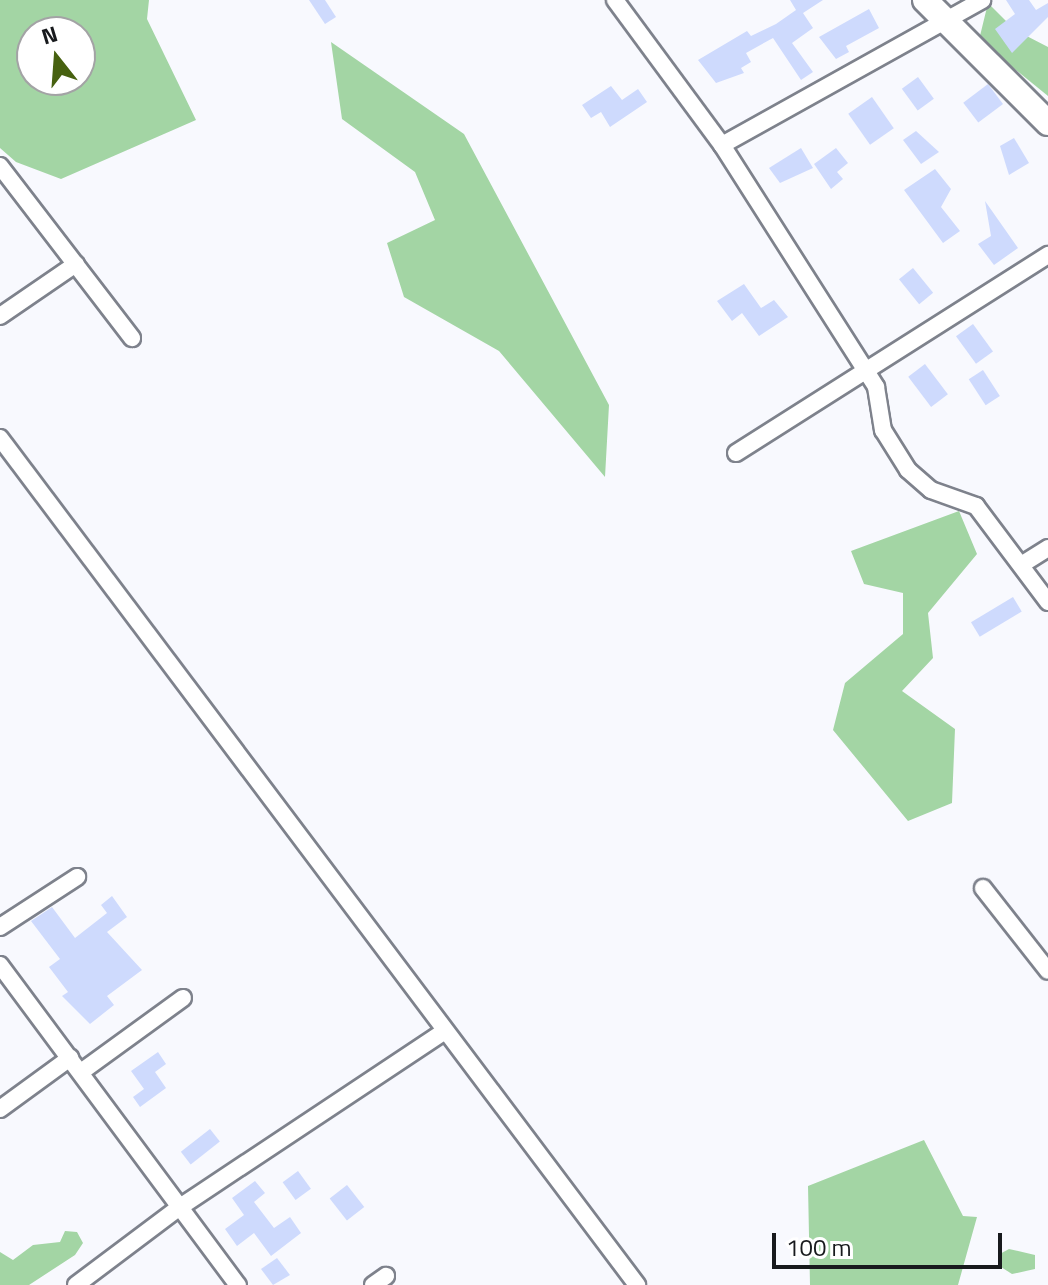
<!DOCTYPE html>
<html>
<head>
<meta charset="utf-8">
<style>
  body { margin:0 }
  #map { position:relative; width:1048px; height:1285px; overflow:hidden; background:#f8f9fe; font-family:"Titillium Web",sans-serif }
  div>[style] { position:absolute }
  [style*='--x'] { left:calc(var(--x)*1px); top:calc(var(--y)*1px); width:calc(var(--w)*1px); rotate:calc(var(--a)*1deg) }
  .green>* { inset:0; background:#a3d5a4 }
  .building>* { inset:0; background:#cedafd; transform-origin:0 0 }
  .roads { filter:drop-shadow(2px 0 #7e828c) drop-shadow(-2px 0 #7e828c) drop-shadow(0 2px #7e828c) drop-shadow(0 -2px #7e828c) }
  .minor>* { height:16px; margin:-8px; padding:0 8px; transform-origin:8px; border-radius:8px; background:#fff }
  .secondary>* { height:24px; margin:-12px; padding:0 12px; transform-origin:12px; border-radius:12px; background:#fff }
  span { translate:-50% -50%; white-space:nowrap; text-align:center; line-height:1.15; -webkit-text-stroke:8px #fff; paint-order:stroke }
  .north { position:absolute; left:16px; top:16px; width:80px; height:80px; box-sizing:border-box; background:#fff; border:2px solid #a3a3a5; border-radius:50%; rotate:343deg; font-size:22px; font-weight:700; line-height:32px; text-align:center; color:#181a1d }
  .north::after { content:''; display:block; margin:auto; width:28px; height:36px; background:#476110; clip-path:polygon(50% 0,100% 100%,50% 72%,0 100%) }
  .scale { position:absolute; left:772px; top:1233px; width:230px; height:36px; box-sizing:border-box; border:4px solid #181a1d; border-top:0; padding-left:10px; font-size:24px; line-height:28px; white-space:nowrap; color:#181a1d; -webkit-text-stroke:6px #fff; paint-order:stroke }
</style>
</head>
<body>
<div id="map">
  <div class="green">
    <div style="clip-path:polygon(evenodd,0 0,149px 0,147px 19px,196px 120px,61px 179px,16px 162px,0 148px,0 0,32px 32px,80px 32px,80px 80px,32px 80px,32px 32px)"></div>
    <div style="clip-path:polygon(988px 3px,1015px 30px,1048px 47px,1048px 96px,979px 40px)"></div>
    <div style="clip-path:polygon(331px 42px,464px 134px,609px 405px,605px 477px,499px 351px,404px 297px,387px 243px,435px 220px,415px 172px,342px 119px)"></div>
    <div style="clip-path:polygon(959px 511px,977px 554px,928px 613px,933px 658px,902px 691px,955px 729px,952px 803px,908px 821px,833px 730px,845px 683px,903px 634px,903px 593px,864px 584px,851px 551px)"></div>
    <div style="clip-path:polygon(924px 1140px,963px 1216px,977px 1217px,958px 1285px,810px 1285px,808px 1186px)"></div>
    <div style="clip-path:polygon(65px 1231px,77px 1232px,83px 1243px,75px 1255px,29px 1285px,0 1285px,0 1252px,13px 1260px,33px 1245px,60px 1242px)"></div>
    <div style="clip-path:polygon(1009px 1249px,1035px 1255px,1035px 1269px,1012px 1274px,1001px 1267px,998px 1255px)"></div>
  </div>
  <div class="building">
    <div style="clip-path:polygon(309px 0,325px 0,336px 17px,325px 24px)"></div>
    <div style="clip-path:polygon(790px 0,823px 0,803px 13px,813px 28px,792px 43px,813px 72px,801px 80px,773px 38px,746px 53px,751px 62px,741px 68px,744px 73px,716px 83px,698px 60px,747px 31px,751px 36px,776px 24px,796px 10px)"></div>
    <div style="clip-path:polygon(1006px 0,1029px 0,1036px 10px,1048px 3px,1048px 17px,1012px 53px,995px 29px,1015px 14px)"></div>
    <div style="clip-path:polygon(869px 9px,879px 28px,846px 46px,849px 52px,836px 59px,819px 37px)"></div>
    <div style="left:918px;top:77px;width:27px;height:20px;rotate:54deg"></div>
    <div style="left:988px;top:84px;width:25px;height:31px;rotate:53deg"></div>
    <div style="clip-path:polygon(611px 86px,622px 100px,638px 89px,647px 102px,610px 127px,601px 112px,591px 118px,582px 105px)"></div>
    <div style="left:872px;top:97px;width:38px;height:29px;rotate:55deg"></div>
    <div style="clip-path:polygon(916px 131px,939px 152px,921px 164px,903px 140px)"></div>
    <div style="clip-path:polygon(1014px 138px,1029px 163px,1009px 175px,1000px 146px)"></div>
    <div style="clip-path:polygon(801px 148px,813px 168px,780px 183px,769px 168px)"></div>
    <div style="clip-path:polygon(836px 148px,848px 163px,837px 172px,843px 179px,831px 189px,814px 164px)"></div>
    <div style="clip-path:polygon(935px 169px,951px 189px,941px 207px,960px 231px,943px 243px,904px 190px)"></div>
    <div style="clip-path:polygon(985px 201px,1018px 248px,994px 265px,978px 244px,991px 236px)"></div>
    <div style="left:913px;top:268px;width:32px;height:18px;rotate:51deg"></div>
    <div style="clip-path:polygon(744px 284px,761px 308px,774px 300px,788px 317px,759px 336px,742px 313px,732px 321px,717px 301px)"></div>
    <div style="left:973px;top:324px;width:34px;height:21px;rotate:54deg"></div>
    <div style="left:925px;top:364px;width:38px;height:21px;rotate:53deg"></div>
    <div style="left:983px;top:370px;width:31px;height:17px;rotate:57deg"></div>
    <div style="left:1013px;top:597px;width:17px;height:49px;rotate:59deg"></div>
    <div style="clip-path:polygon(112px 896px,127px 917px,107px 932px,142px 970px,107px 996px,114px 1005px,90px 1024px,62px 996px,68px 992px,49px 967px,60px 959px,31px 921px,52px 907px,75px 938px,107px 913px,101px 905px)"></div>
    <div style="clip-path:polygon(158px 1052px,166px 1064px,155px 1072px,166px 1088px,140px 1107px,133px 1097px,144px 1089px,131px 1071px)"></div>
    <div style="left:210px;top:1129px;width:16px;height:37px;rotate:52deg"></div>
    <div style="left:298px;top:1171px;width:22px;height:19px;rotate:54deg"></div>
    <div style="clip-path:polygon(255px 1181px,265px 1193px,254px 1202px,274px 1228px,290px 1217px,301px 1233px,271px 1256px,254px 1233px,237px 1246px,225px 1229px,244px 1215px,232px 1198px)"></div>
    <div style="left:347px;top:1185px;width:28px;height:22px;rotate:52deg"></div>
    <div style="clip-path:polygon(277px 1258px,290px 1275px,273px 1285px,261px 1269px)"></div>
  </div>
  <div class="roads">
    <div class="minor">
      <div style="--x:615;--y:0;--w:180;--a:53.6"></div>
      <div style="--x:722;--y:145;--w:287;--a:57.5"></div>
      <div style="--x:876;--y:387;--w:44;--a:80.8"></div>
      <div style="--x:883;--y:430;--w:47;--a:58"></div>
      <div style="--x:908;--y:470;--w:30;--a:41"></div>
      <div style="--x:931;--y:490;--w:48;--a:19.6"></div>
      <div style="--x:976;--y:506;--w:120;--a:53.1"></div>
      <div style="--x:722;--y:145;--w:298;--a:-29.1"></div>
      <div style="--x:0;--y:166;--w:217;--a:52.5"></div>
      <div style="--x:0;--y:316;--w:92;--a:-34.4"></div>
      <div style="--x:0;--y:438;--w:1060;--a:53.05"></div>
      <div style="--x:736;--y:453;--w:370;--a:-32.4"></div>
      <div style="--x:1021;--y:565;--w:32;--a:-32"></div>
      <div style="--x:983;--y:888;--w:105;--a:51.9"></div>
      <div style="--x:0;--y:927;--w:92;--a:-33"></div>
      <div style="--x:0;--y:965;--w:399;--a:53.4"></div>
      <div style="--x:81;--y:1072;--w:126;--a:-36"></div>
      <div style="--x:0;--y:1109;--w:87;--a:-36.1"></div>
      <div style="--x:76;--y:1285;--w:130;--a:-36.9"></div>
      <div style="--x:180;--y:1207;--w:318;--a:-33.6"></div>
      <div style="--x:373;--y:1285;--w:16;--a:-35"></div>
    </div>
    <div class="secondary">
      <div style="--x:925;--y:0;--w:174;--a:45"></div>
    </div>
  </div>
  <div class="north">N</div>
  <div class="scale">100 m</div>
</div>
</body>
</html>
